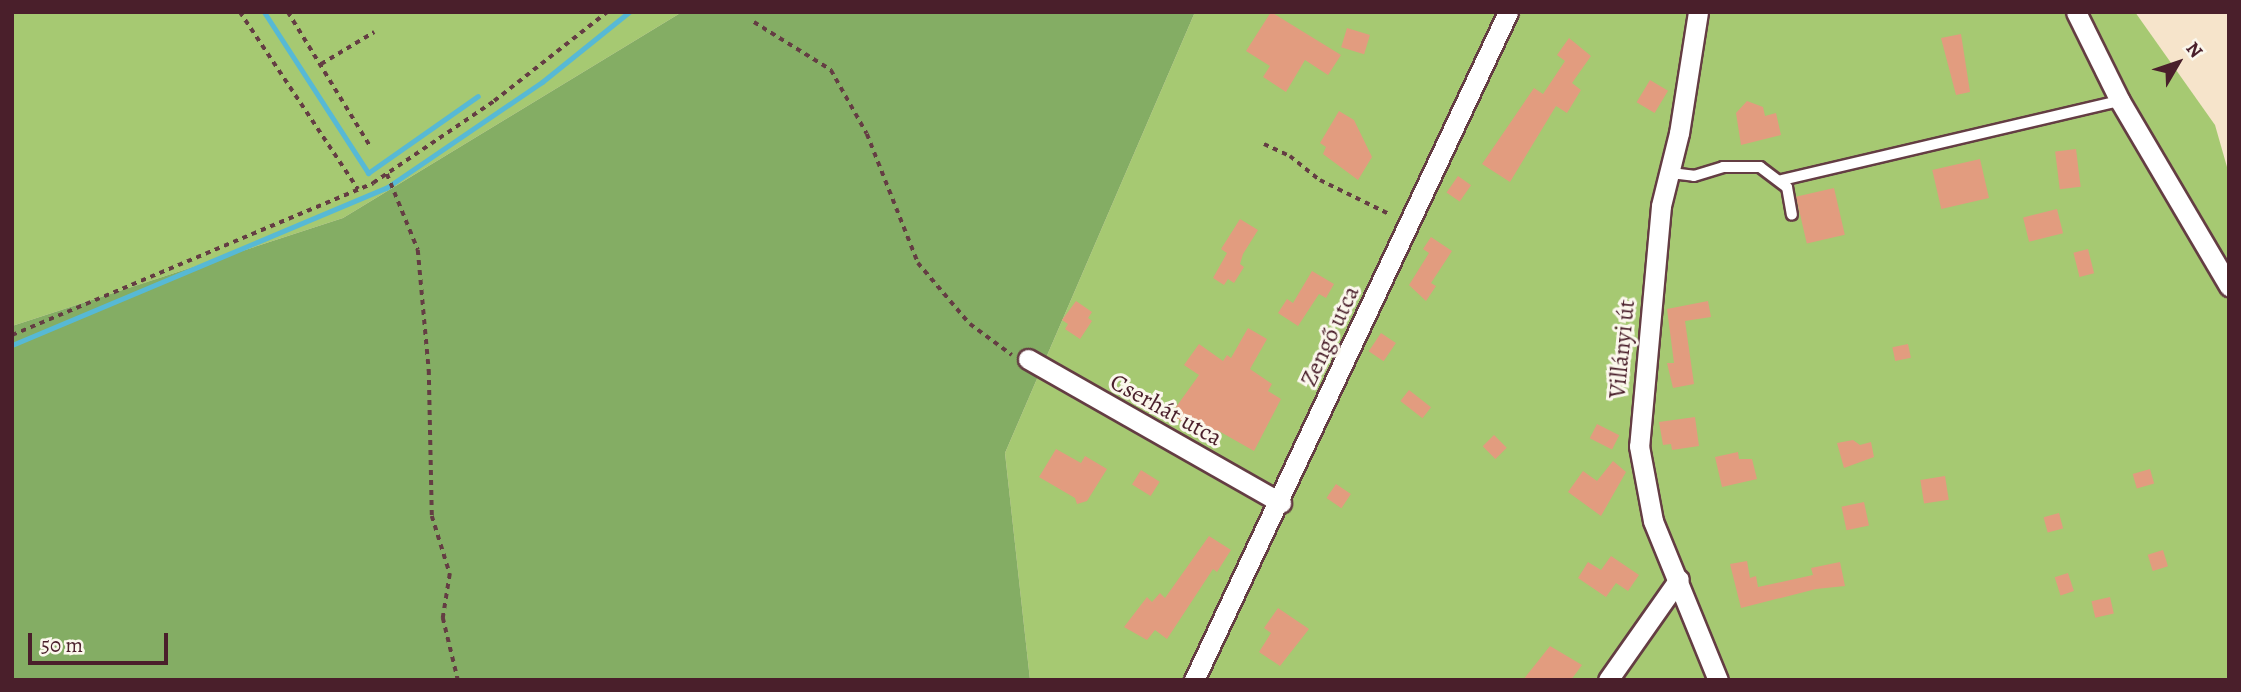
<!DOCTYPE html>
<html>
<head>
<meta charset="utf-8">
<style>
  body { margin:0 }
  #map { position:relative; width:2241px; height:692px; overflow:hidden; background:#f6e4cb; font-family:Alegreya,serif }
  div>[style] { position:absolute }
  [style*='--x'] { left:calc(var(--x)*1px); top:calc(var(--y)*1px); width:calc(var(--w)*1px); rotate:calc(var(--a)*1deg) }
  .green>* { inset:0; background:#a6c972 }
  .forest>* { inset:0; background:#84ad64 }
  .stream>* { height:5px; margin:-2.5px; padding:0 2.5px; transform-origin:2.5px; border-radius:2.5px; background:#57b9d5 }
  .building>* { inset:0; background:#e29c7f; transform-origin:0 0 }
  .path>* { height:3.5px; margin-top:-1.75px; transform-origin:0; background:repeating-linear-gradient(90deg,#643d43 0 5px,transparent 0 10px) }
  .roads { filter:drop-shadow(2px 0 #643d43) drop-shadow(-2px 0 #643d43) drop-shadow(0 2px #643d43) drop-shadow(0 -2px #643d43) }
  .lane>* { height:10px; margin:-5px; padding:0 5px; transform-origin:5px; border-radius:5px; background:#fff }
  .street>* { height:19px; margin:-9.5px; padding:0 9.5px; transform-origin:9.5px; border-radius:9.5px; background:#fff }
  span { translate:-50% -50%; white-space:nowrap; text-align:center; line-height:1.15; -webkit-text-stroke:6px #fbf7ec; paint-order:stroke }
  .street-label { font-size:24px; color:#4a1f2b }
  .frame { position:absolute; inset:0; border:14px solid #4a1f2b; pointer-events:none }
  .north { position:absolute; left:2143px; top:28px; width:70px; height:70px; -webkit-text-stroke:5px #fbf7ec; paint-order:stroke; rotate:51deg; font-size:19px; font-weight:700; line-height:28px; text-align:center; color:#4a1f2b }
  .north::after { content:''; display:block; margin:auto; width:24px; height:32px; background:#4a1f2b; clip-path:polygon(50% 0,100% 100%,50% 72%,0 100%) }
  .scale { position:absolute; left:28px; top:633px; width:140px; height:32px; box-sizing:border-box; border:4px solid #4a1f2b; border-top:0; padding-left:9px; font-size:21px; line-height:24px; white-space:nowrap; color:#4a1f2b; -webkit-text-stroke:5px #fbf7ec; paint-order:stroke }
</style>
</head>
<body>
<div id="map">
  <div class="green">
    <div style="clip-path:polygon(12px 12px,682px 12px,343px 218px,12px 326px)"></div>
    <div style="clip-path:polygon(1195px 12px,2135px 12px,2215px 125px,2229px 174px,2229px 680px,1030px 680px,1005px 453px)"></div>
  </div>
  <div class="forest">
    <div style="clip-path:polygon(682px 12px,1195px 12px,1005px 453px,1030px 680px,12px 680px,12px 326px,343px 218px)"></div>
  </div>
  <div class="stream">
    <div style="--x:264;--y:12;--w:192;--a:57.1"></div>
    <div style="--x:368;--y:173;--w:134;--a:-35"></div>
    <div style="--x:12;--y:345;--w:406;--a:-22.8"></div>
    <div style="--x:386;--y:188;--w:189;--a:-34.2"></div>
    <div style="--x:542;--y:82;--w:112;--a:-38.8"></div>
  </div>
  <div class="building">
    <div style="clip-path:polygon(1271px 12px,1341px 55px,1328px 75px,1305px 60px,1286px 92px,1263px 77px,1270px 66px,1246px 51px)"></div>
    <div style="left:1347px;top:28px;width:24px;height:20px;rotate:17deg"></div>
    <div style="clip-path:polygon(1961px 34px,1970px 92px,1956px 95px,1941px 38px)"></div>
    <div style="clip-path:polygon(1569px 38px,1591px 56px,1572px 83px,1581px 90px,1567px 113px,1556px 106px,1510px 182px,1482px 164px,1534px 88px,1543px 94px,1565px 61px,1557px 55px)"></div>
    <div style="left:1650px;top:80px;width:21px;height:26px;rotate:31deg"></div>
    <div style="clip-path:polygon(1747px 101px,1763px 107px,1765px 116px,1776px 113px,1781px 135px,1741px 145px,1736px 113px)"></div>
    <div style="clip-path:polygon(1339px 111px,1354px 120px,1372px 157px,1358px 180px,1323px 154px,1326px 147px,1320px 143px)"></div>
    <div style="left:2076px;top:149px;width:38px;height:21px;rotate:83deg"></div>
    <div style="left:1980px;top:159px;width:40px;height:49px;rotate:77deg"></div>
    <div style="left:1458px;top:176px;width:16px;height:20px;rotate:35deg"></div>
    <div style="left:1834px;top:188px;width:48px;height:39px;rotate:77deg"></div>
    <div style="left:2057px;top:209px;width:25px;height:35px;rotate:76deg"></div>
    <div style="clip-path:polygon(1240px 219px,1258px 230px,1243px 254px,1240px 264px,1244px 267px,1234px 283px,1228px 279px,1224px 285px,1213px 278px,1227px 253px,1221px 249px)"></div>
    <div style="clip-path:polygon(1431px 237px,1452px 251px,1431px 283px,1436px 286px,1426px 301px,1409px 285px,1429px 253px,1423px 249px)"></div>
    <div style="left:2088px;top:249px;width:25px;height:15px;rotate:76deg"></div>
    <div style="clip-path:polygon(1312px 271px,1334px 284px,1326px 298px,1319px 294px,1298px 326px,1278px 313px,1287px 299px,1293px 303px)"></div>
    <div style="clip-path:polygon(1076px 301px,1092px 312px,1088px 318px,1092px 321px,1080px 339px,1065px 329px,1068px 324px,1062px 320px)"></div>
    <div style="clip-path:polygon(1708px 301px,1711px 317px,1685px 321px,1694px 384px,1673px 388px,1667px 363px,1674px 363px,1667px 309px)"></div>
    <div style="clip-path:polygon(1248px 328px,1267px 339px,1250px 369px,1272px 384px,1268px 391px,1281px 399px,1254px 451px,1217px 430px,1208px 441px,1171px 414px,1199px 375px,1184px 365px,1199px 344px,1223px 361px,1227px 355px,1231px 358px)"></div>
    <div style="left:1381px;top:333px;width:18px;height:22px;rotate:34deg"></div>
    <div style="left:1908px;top:344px;width:14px;height:16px;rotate:78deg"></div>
    <div style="left:1409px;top:390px;width:28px;height:14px;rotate:38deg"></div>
    <div style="clip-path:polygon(1695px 417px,1699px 446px,1672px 450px,1671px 444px,1663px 445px,1659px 422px)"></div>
    <div style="left:1597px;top:424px;width:25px;height:16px;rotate:27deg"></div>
    <div style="left:1494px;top:435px;width:18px;height:16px;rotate:45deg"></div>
    <div style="clip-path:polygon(1853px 440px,1860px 445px,1871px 442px,1874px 457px,1844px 468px,1837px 443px)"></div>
    <div style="clip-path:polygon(1056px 449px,1081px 463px,1085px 456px,1107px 469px,1087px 501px,1077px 504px,1075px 498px,1039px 477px)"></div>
    <div style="clip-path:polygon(1738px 452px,1739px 459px,1752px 459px,1757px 479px,1722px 487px,1715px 457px)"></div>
    <div style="clip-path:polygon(1613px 461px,1626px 472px,1601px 516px,1568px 492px,1583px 471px,1597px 481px)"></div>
    <div style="left:2150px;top:469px;width:15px;height:18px;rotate:74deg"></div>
    <div style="left:1141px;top:470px;width:22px;height:17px;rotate:32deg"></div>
    <div style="left:1945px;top:476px;width:24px;height:25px;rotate:81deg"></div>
    <div style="left:1336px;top:484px;width:18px;height:17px;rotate:34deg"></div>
    <div style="left:1864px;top:502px;width:24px;height:23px;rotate:78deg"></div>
    <div style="left:2059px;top:513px;width:16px;height:16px;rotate:75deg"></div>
    <div style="clip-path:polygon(1209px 536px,1231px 550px,1217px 572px,1213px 569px,1167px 639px,1155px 630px,1147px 640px,1124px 627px,1147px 597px,1152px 602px,1160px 593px,1165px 598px)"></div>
    <div style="left:2163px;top:550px;width:17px;height:16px;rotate:73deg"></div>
    <div style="clip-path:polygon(1611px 556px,1639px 575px,1628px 591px,1616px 583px,1606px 597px,1578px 578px,1588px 562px,1601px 570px)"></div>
    <div style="clip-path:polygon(1747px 561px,1750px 578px,1756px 576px,1758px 587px,1813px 575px,1811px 568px,1840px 562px,1845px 586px,1816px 589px,1741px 608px,1730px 564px)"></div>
    <div style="left:2068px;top:573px;width:19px;height:14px;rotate:72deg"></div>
    <div style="left:2110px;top:597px;width:17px;height:19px;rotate:77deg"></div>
    <div style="clip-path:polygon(1278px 608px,1309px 629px,1280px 666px,1259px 652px,1271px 633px,1264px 628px)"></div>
    <div style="clip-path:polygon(1550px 646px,1582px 665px,1571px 680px,1523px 680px)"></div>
  </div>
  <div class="path">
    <div style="--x:240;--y:12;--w:213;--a:56.3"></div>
    <div style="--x:288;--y:12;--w:157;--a:58.5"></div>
    <div style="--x:754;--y:22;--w:91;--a:31.9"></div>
    <div style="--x:831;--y:70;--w:73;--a:60.6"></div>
    <div style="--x:867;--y:134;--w:139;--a:68.4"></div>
    <div style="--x:918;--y:263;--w:80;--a:49.6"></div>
    <div style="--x:970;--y:324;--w:52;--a:36.4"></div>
    <div style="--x:321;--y:64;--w:62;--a:-31.1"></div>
    <div style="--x:1264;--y:144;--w:29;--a:25"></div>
    <div style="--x:1290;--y:156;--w:38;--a:39"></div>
    <div style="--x:1320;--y:180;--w:79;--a:26.2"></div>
    <div style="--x:387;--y:174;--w:82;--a:67.8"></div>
    <div style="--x:418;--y:250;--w:121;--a:84.8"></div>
    <div style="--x:429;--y:370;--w:146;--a:88.8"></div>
    <div style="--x:432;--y:516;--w:61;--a:72.8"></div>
    <div style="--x:450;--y:574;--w:45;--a:99"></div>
    <div style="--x:443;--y:618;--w:64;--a:76.4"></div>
    <div style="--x:12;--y:335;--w:392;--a:-22.8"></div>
    <div style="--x:373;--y:183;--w:146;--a:-34.1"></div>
    <div style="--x:494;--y:101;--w:144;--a:-38.2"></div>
  </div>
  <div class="roads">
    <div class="lane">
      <div style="--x:1671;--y:173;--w:23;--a:7"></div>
      <div style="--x:1694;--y:176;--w:30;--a:-17"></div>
      <div style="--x:1723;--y:167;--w:37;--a:0"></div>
      <div style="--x:1760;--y:167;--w:34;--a:37"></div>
      <div style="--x:1787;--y:187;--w:28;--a:80"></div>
      <div style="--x:1782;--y:180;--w:347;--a:-13.2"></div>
    </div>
    <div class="street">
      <div style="--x:1698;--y:12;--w:122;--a:98.9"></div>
      <div style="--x:1679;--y:133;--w:75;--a:103.9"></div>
      <div style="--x:1661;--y:206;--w:241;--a:95.2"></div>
      <div style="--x:1639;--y:446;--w:76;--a:79.4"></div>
      <div style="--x:1653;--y:521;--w:172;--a:67.8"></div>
      <div style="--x:2076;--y:12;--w:99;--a:63.7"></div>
      <div style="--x:2120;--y:101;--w:215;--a:59.5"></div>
      <div style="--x:1028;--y:359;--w:291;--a:29.6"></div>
      <div style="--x:1194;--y:680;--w:738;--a:-64.82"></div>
      <div style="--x:1608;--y:680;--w:123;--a:-54.9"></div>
    </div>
  </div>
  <div class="street-label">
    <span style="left:1330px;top:336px;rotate:-65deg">Zengő utca</span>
    <span style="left:1622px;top:349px;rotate:-84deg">Villányi út</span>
    <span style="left:1166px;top:410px;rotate:29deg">Cserhát utca</span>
  </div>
  <div class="frame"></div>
  <div class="north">N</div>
  <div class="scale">50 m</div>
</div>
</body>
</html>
